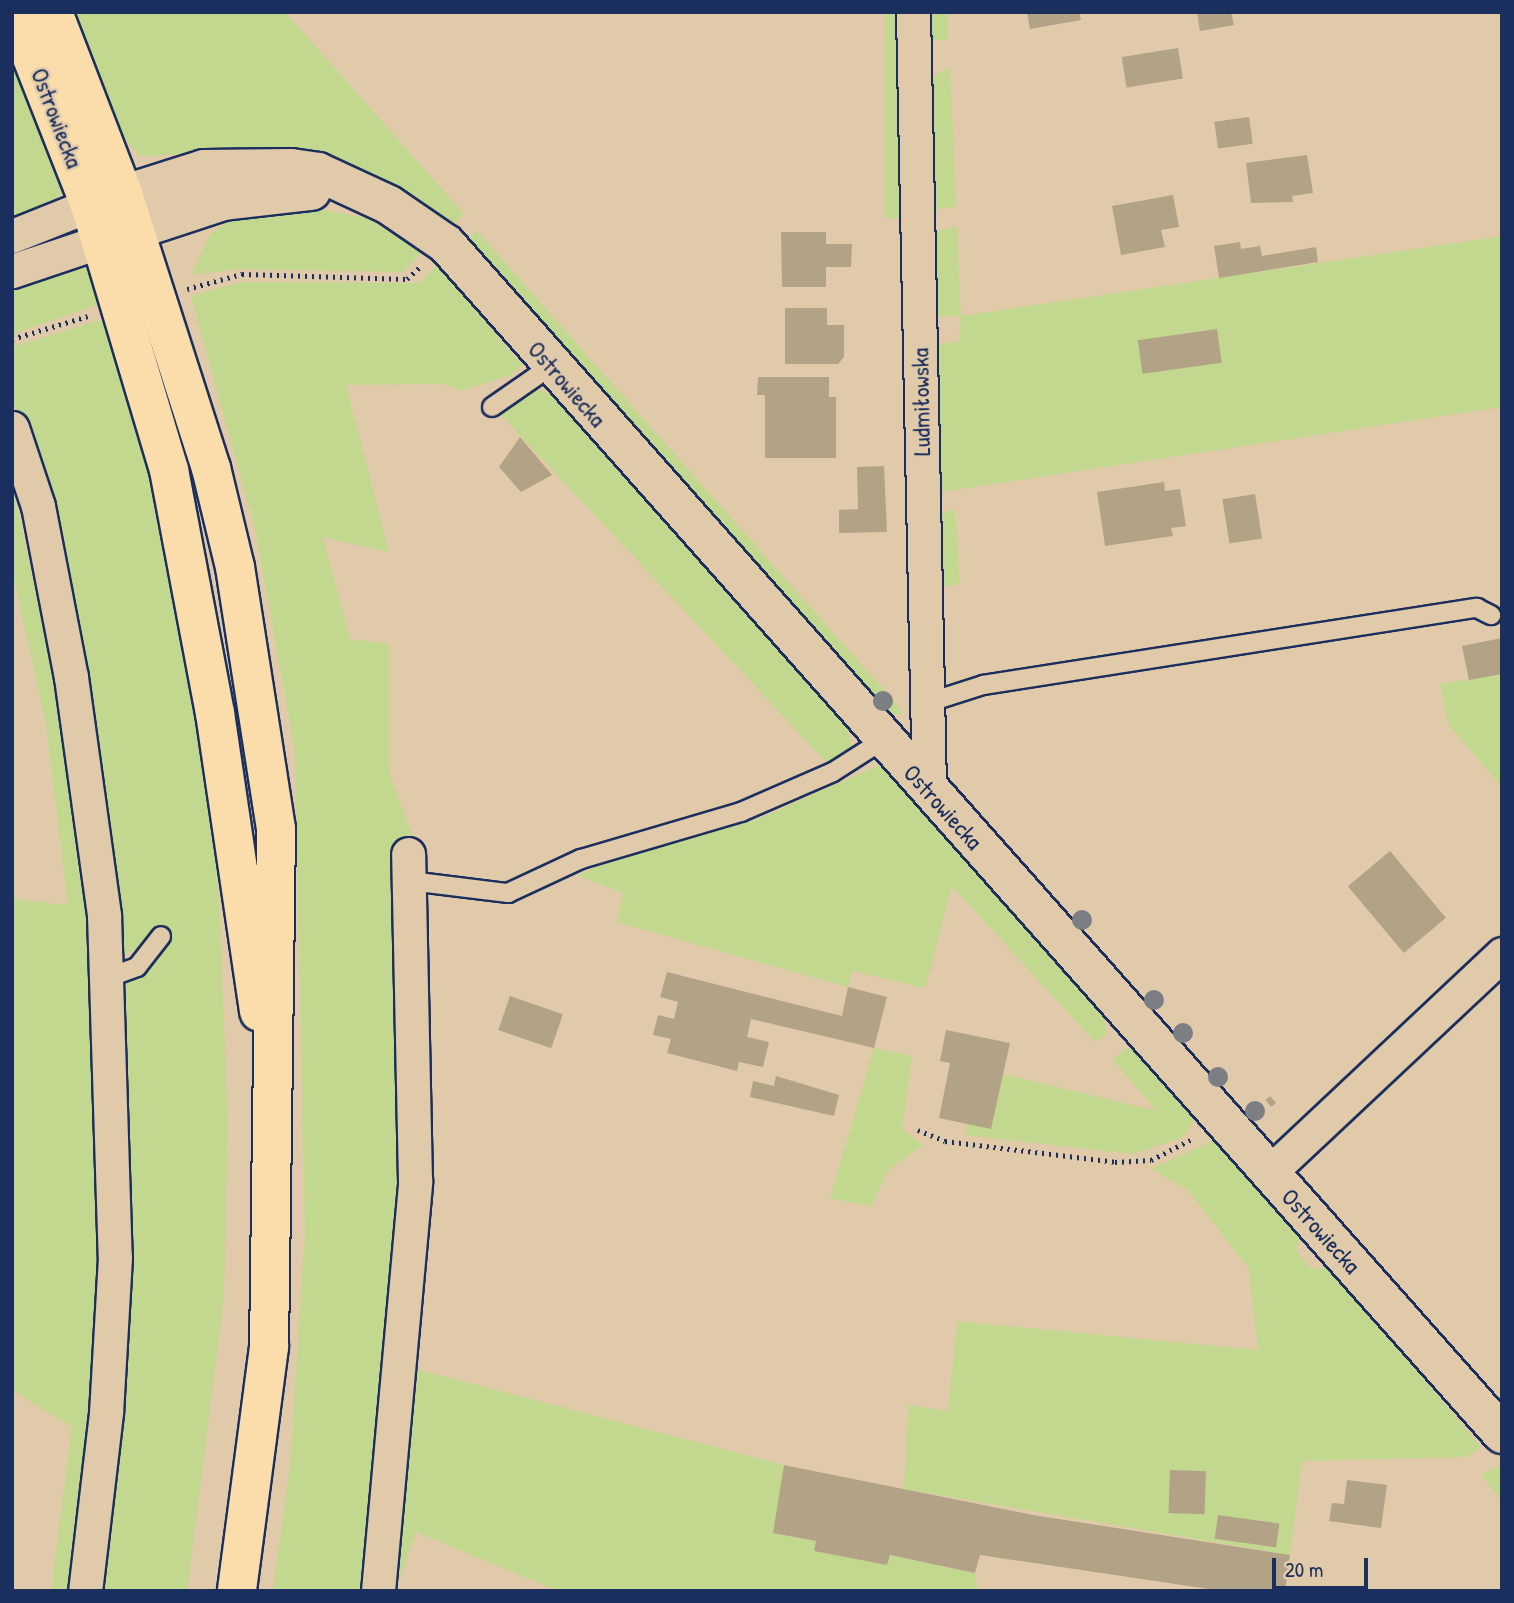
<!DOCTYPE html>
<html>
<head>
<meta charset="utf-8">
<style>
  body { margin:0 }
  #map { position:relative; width:1514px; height:1603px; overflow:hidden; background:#e1caaa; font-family:"Patrick Hand",sans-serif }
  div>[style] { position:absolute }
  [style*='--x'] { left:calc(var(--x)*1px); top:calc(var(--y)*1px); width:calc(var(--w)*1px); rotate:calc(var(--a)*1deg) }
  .green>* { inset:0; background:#c2d88e; transform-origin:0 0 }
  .building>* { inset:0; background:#b2a387; transform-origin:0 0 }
  .path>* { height:4.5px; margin-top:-2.25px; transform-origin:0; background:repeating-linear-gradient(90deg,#1b2f5e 0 2px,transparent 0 7px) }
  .roads { filter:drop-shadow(2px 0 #1b2f5e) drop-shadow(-2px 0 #1b2f5e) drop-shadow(0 2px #1b2f5e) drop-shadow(0 -2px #1b2f5e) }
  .lane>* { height:18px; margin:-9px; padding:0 9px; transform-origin:9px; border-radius:9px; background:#e1caaa }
  .street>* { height:33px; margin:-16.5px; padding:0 16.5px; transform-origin:16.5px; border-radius:16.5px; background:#e1caaa }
  .secondary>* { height:38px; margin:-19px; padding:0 19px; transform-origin:19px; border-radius:19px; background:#e1caaa }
  .primary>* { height:38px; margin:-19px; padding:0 19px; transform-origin:19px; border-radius:19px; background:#faddab }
  .trees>* { width:20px; height:20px; margin:-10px; border-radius:50%; background:#7d7e83 }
  span { translate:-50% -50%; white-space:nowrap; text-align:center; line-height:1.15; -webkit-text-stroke:5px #e1caaa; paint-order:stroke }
  .street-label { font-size:24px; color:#1b2f5e }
  .frame { position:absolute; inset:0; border:14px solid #1b2f5e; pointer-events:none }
  .scale { position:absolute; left:1272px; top:1558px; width:96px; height:32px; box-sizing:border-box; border:4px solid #1b2f5e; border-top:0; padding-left:9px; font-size:21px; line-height:24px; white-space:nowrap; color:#1b2f5e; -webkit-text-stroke:5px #e1caaa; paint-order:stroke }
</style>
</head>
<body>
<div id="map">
  <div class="green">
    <div style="clip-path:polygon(73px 12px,285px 12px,464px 214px,449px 227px,396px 187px,348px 164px,294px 151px,140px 156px,123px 137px)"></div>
    <div style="left:885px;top:12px;width:18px;height:206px"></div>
    <div style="left:925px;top:12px;width:23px;height:28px"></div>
    <div style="clip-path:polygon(12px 36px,68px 183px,52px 205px,12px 224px)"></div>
    <div style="clip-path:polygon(950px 67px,956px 206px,926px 212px,926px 80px)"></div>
    <div style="clip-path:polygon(297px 205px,368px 218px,422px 252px,403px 272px,240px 269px,191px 275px,210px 234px,234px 218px)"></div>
    <div style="clip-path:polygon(957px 226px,961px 316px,1502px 236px,1502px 407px,934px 493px,933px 344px,959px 342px,960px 316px,929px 317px,928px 234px)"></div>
    <div style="clip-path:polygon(477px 231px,900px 708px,903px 714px,889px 714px,464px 242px)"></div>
    <div style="clip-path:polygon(79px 264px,91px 269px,109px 301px,12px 334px,12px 281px)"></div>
    <div style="clip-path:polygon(437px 265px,522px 365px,511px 375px,460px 391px,444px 384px,346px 385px,389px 552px,323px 537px,350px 639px,389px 644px,389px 771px,419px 856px,401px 1237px,367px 1591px,273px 1591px,290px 1466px,305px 1232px,295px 751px,256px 533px,191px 296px,240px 282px,419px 283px)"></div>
    <div style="clip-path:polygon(96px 321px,107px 321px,146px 449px,210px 787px,219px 897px,228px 1125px,224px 1295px,187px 1591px,97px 1591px,120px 984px,160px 956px,169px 938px,149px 933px,145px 944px,118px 958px,44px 510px,12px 396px,12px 347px)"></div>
    <div style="clip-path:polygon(531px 388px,552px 394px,848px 729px,852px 749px,827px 763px,498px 412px)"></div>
    <div style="clip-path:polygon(12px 484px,57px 688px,86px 879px,101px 1115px,97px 1343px,72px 1591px,51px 1591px,72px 1427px,12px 1390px,12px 899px,68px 905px,46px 724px,12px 570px)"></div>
    <div style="clip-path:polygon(955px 509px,960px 584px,935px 588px,935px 515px)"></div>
    <div style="clip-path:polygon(1502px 674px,1502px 787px,1448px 724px,1440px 684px)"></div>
    <div style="clip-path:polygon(882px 764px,1103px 1014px,1107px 1034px,1095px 1042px,952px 886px,925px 988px,852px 971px,848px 987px,616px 922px,623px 893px,578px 876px,607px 861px,753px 821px)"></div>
    <div style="clip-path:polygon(874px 1048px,912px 1056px,902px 1129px,923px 1145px,888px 1170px,871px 1207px,830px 1198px)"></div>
    <div style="clip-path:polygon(1127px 1048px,1134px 1048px,1196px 1118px,1183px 1137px,1133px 1154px,965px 1135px,967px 1124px,991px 1129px,1003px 1074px,1157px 1111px,1112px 1059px)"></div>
    <div style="clip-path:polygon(1214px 1140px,1300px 1236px,1296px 1251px,1311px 1269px,1329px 1267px,1481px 1447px,1466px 1457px,1302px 1461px,1290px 1555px,904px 1489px,908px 1405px,948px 1411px,957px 1321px,1258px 1350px,1249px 1269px,1188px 1190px,1151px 1169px)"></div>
    <div style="clip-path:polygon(408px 1367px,784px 1465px,773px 1533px,816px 1541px,815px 1551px,887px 1565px,890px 1555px,975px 1573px,978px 1591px,558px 1591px,416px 1532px,395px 1591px,385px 1591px)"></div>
    <div style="clip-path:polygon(1495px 1467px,1502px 1468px,1502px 1501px,1481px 1475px)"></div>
  </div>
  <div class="building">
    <div style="clip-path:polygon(1027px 12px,1079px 12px,1081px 20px,1030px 29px)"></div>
    <div style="clip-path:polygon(1197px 12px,1231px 12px,1234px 25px,1200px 31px)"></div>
    <div style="left:1178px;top:48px;width:31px;height:57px;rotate:81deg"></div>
    <div style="left:1249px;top:117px;width:27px;height:35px;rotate:82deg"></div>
    <div style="clip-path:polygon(1307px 155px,1313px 193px,1292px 196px,1293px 202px,1251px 203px,1246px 163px)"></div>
    <div style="clip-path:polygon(1173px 195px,1179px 227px,1161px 230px,1165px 247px,1121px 255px,1112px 206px)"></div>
    <div style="clip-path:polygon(781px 232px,826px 232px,826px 244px,852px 244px,851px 267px,826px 267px,826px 287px,782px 287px)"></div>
    <div style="clip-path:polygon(1240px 242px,1241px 249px,1260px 246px,1262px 256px,1316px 247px,1318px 262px,1219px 278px,1214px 246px)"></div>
    <div style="clip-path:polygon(785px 308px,827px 308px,827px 325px,844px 325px,844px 357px,838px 364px,785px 364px)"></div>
    <div style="left:1217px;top:329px;width:34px;height:80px;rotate:82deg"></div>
    <div style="clip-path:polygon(758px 377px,829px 377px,829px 397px,836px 397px,836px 458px,765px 458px,765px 395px,757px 395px)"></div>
    <div style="clip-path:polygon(520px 437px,552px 475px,521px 492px,499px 467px)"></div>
    <div style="clip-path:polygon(884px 466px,887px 532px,839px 533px,839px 510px,858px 509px,857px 467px)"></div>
    <div style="clip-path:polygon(1164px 482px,1165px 491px,1180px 489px,1186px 526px,1171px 528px,1173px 536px,1105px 546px,1097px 492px)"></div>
    <div style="left:1255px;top:494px;width:45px;height:33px;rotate:81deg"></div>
    <div style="clip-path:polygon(1502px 638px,1502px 674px,1469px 680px,1462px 646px)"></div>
    <div style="left:1390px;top:851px;width:87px;height:55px;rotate:50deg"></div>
    <div style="clip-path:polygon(667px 972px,842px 1016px,848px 987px,887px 997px,874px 1048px,751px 1019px,747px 1037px,769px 1042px,763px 1067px,739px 1062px,737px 1071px,667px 1053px,671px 1039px,653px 1035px,658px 1015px,674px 1019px,678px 1002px,660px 997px)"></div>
    <div style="left:510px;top:996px;width:56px;height:36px;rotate:19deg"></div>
    <div style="clip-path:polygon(946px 1030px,1010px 1043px,991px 1129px,939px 1118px,950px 1063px,940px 1061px)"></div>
    <div style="clip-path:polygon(776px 1076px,839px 1095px,834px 1116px,750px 1097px,753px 1081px,774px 1086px)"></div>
    <div style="left:1270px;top:1096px;width:9px;height:6px;rotate:49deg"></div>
    <div style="clip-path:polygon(784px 1465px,1033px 1515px,1290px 1555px,1285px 1591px,1222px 1591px,980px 1555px,975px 1573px,890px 1555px,887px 1565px,814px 1551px,816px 1541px,773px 1533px)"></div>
    <div style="left:1170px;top:1470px;width:36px;height:43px;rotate:2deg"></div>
    <div style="clip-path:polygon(1347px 1480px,1387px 1485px,1381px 1528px,1329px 1521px,1332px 1503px,1344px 1504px)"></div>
    <div style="left:1218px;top:1515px;width:62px;height:24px;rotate:8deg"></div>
  </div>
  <div class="path">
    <div style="--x:187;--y:289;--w:57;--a:-15.3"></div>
    <div style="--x:242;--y:274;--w:165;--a:1.7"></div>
    <div style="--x:407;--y:279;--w:18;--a:-43"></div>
    <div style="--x:12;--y:339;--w:79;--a:-16.8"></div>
    <div style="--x:918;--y:1130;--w:29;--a:22"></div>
    <div style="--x:945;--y:1141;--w:171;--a:7"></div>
    <div style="--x:1115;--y:1162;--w:36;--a:-3"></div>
    <div style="--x:1151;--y:1160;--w:48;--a:-27.1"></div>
  </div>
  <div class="roads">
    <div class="lane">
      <div style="--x:492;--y:407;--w:72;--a:-34.8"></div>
      <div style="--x:927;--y:703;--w:59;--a:-17.8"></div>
      <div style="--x:983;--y:685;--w:500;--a:-8.9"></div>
      <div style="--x:1477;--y:608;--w:16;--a:27"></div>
      <div style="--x:410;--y:881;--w:99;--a:7"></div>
      <div style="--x:508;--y:893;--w:81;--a:-25"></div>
      <div style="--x:581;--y:859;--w:167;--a:-16.4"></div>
      <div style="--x:741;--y:812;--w:100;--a:-23.5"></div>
      <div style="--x:833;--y:772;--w:59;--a:-32.6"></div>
      <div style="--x:107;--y:978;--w:32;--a:-20"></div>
      <div style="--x:137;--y:967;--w:39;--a:-52"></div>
    </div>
    <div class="street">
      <div style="--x:913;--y:12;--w:779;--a:88.82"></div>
      <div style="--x:12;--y:236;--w:84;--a:-21.7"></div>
      <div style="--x:12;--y:271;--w:94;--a:-18.6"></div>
      <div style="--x:12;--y:428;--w:82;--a:71.6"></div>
      <div style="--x:38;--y:506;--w:174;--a:79.1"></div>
      <div style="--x:71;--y:677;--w:240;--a:82.1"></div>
      <div style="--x:104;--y:915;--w:342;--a:88.2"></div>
      <div style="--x:115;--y:1257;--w:156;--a:93.3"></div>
      <div style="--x:106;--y:1413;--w:179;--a:96.7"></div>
      <div style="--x:1269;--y:1173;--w:320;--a:-43.2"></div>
      <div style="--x:378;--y:1591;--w:412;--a:-84.8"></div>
      <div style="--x:415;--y:1181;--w:327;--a:-91.2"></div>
    </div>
    <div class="secondary">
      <div style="--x:90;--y:205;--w:120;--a:-17.5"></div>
      <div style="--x:204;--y:169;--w:87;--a:-0.7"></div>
      <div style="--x:291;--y:168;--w:27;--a:8"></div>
      <div style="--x:318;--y:172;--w:78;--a:24.9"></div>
      <div style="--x:389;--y:205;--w:69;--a:34.4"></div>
      <div style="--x:446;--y:244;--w:1591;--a:48.41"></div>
      <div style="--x:102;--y:241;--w:128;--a:-18.2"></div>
      <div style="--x:224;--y:201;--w:88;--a:-6.6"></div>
    </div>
    <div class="primary">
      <div style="--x:14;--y:12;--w:207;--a:68.5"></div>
      <div style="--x:90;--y:205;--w:277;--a:73.4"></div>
      <div style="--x:169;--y:470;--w:247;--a:79.3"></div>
      <div style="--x:215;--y:713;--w:302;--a:81.6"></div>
      <div style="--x:53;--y:12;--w:192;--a:68.9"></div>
      <div style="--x:122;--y:191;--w:291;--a:72.2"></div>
      <div style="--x:211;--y:468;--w:102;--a:76.4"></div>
      <div style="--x:235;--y:567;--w:265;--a:81.1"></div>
      <div style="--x:276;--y:829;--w:518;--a:90.77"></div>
      <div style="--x:269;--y:1347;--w:246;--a:97.5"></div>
    </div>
  </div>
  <div class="trees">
    <div style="left:883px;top:701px"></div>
    <div style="left:1082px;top:920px"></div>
    <div style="left:1154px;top:1000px"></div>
    <div style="left:1183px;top:1033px"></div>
    <div style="left:1218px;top:1077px"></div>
    <div style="left:1255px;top:1111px"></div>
  </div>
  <div class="street-label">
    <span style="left:57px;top:118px;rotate:69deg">Ostrowiecka</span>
    <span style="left:567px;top:384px;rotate:49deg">Ostrowiecka</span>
    <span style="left:921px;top:402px;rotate:-91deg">Ludmiłowska</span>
    <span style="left:943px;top:807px;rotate:48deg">Ostrowiecka</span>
    <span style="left:1321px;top:1231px;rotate:48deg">Ostrowiecka</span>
  </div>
  <div class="frame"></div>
  <div class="scale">20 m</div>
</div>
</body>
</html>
